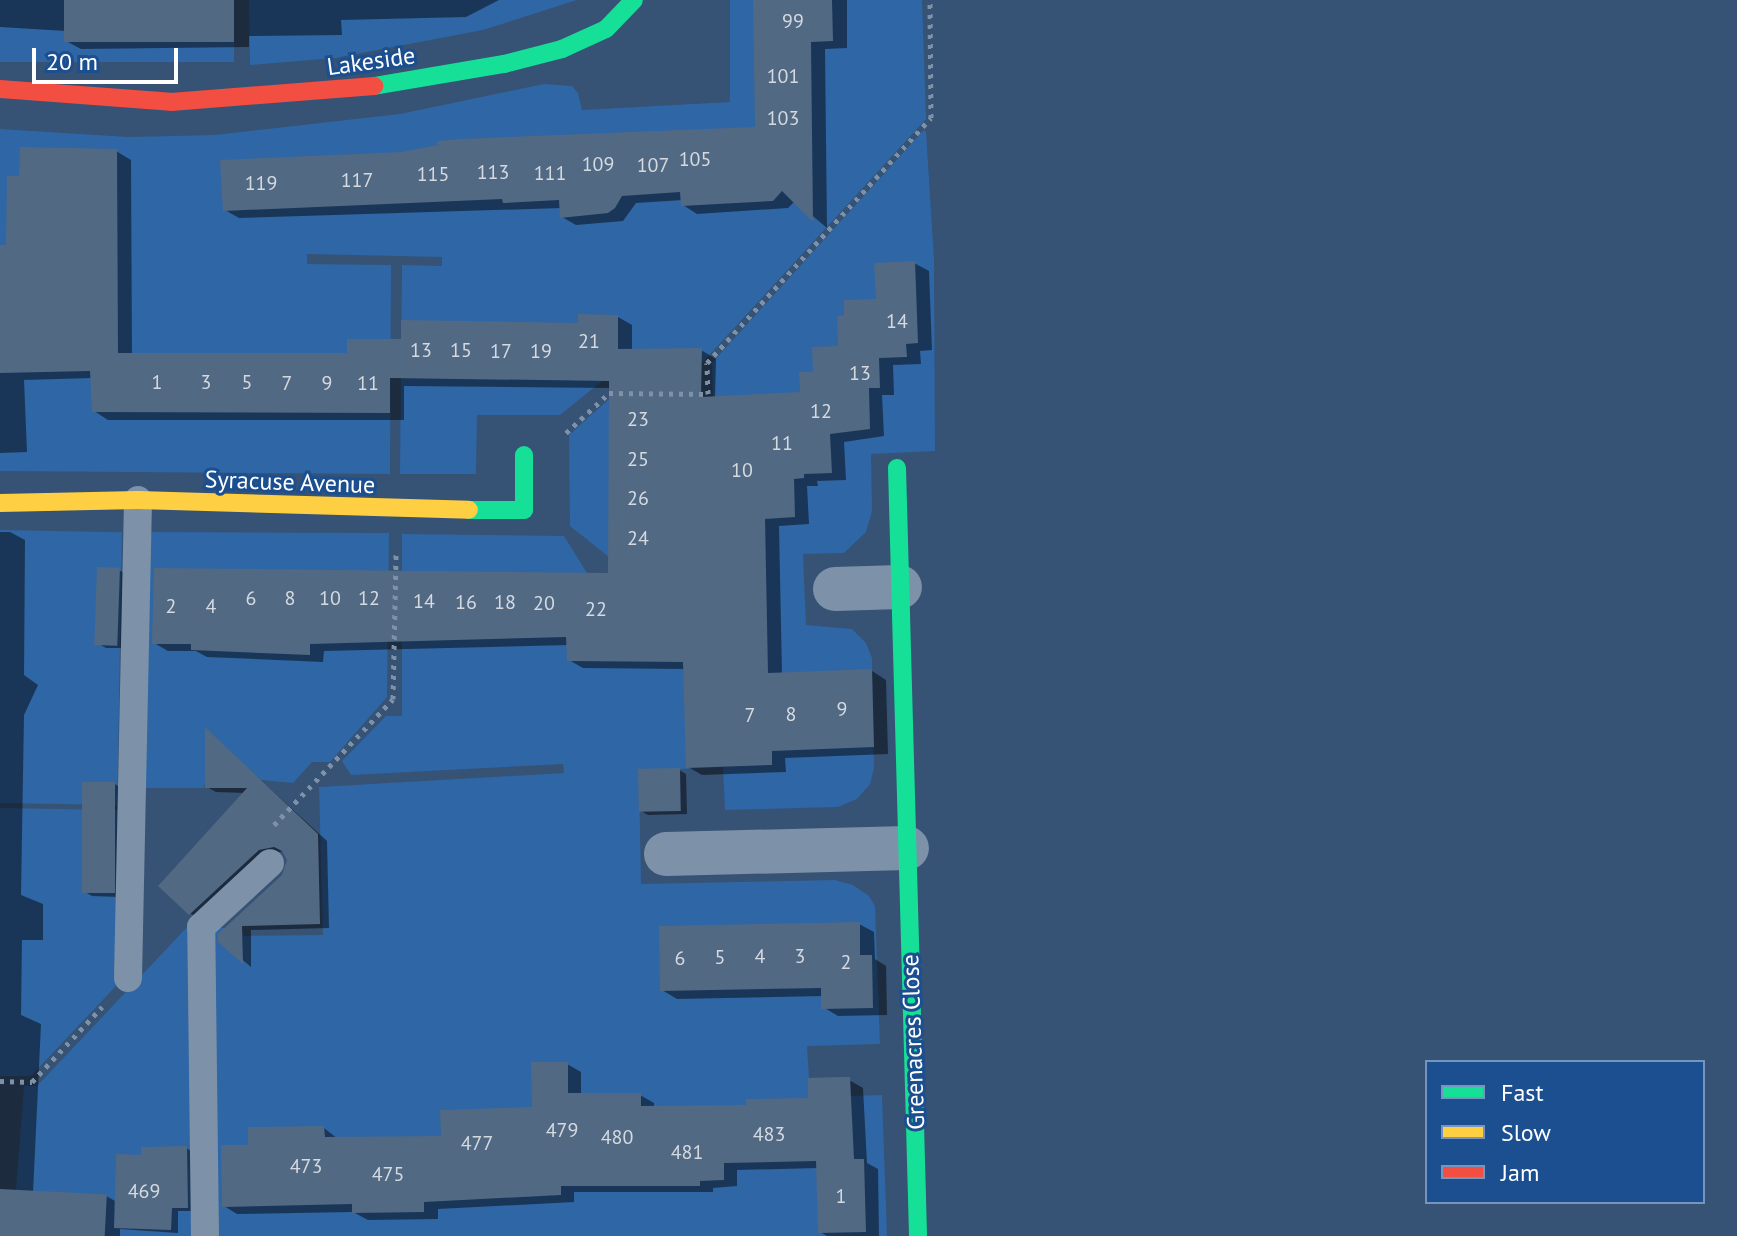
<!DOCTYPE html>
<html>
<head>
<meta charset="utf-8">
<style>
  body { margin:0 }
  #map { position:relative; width:1737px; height:1236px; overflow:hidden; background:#365274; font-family:"PT Sans",sans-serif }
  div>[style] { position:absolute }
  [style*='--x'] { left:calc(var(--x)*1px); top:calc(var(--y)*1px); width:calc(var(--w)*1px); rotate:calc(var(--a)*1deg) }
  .green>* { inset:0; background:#2f66a5; transform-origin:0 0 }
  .shadow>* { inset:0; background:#0007 }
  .building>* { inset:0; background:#526984; transform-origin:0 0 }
  .path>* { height:5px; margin-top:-2.5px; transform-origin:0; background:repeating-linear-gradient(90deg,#7d92a8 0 4px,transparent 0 10px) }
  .lane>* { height:28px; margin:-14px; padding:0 14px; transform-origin:14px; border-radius:14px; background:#7d92a8 }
  .street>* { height:44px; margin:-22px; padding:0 22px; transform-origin:22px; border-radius:22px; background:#7d92a8 }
  .fast>* { height:18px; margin:-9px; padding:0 9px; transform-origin:9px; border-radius:9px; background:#16e098 }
  .slow>* { height:18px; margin:-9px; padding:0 9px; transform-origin:9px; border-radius:9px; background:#ffcf43 }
  .jam>* { height:18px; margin:-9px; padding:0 9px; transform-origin:9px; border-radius:9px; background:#f24e42 }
  span { translate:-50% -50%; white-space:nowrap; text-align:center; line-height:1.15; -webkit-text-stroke:6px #1b4f8f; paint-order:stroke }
  .number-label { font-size:20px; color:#d4dae0 }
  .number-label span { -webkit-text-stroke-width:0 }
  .street-label { font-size:24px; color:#fff }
  .legend { position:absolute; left:1425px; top:1060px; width:280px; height:144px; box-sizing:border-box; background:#1b4f8f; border:2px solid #7695bc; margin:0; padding:10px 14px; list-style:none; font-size:24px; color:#fff }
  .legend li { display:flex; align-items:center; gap:16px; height:40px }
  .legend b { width:40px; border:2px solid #7695bc }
  .scale { position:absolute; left:32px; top:48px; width:146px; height:36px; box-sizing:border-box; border:4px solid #fff; border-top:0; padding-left:10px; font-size:24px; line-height:28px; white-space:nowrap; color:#fff; -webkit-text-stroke:6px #1b4f8f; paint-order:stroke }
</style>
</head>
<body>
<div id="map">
  <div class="green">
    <div style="left:0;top:0;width:234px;height:62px"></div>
    <div style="clip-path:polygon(249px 0,577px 0,483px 30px,335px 58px,250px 65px)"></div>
    <div style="clip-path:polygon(730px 0,922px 0,926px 119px,702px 363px,701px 349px,602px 381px,560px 415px,477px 415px,476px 474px,400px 474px,402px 265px,442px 266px,442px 257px,307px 254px,307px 264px,391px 265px,390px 474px,0 471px,0 366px,118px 369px,118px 332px,0 340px,0 129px,129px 137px,214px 135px,400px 114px,544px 84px,572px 86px,578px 93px,582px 110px,730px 102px)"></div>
    <div style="clip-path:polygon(923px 131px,926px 131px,934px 260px,935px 451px,871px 454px,872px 511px,866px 532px,844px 553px,803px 554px,806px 625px,852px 629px,866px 643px,872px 658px,874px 768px,870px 784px,857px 799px,838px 807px,725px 810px,723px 767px,639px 771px,641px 884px,835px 880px,853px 885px,869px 896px,875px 906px,880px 1044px,807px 1046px,809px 1078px,850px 1077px,851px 1096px,882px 1095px,887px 1236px,211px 1236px,210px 928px,242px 928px,243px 936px,323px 935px,319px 787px,564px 773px,563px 764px,351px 775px,342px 761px,386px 716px,402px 716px,402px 534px,564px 536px,587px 573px,630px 600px,609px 557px,570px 526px,569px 435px,609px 399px,714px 438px,712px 363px)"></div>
    <div style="left:0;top:530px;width:122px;height:273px;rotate:1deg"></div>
    <div style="clip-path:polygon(145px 532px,389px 533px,387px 697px,330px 762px,312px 762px,293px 783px,250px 779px,205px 781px,204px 788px,145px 788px)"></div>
    <div style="clip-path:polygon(0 808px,119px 810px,120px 974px,115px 987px,31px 1076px,0 1076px)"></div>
    <div style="clip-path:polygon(191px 923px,193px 1236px,0 1236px,0 1212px,16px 1189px,24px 1086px,37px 1086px)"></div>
  </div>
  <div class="shadow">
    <div style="clip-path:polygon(0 0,499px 0,466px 17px,341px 20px,342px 35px,249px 36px,249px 47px,81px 49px,66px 41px,66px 31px,0 27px)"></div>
    <div style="clip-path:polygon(756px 0,847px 0,847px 48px,825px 49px,827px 228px,795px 201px,788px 208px,697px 214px,683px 205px,683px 200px,636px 203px,623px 221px,576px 225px,562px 217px,561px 208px,239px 218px,225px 210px,402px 154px,757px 129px)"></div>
    <div style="clip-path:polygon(116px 151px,131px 160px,132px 355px,349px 355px,403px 341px,580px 325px,618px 317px,632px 325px,632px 351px,701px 350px,716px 359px,715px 398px,802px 394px,815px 374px,914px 263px,929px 271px,932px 350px,920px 351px,921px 364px,893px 365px,894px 395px,882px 395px,884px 436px,844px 442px,846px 480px,817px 481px,818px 486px,807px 486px,809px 524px,779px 526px,782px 674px,872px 671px,886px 680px,888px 754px,785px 758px,786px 772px,702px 775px,688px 767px,685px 669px,583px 668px,569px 660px,569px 645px,324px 651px,323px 662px,207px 657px,196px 651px,168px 651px,154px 643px,610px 575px,611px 388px,404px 386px,404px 420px,108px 420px,94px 411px,92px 378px,24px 380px,27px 452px,0 453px,0 247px,8px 247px,21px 178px)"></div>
    <div style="clip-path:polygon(0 532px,10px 532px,25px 540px,24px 675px,38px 685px,24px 715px,21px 895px,43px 904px,43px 940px,22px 940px,21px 1015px,41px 1024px,33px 1193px,106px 1196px,117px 1202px,143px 1157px,186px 1148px,193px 1152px,194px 1211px,178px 1211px,178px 1233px,120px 1229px,120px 1236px,0 1236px)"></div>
    <div style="clip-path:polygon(119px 570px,126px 574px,125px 648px,106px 648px,99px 644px)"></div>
    <div style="clip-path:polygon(207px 731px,327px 841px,329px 928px,251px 930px,251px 967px,220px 941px,284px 876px,289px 860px,284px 851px,269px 854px,200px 919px,190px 913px,246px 793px,216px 792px,207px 787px)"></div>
    <div style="clip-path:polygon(679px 770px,686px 774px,687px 814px,648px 815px,641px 811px)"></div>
    <div style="clip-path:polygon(115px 784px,122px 789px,119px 897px,92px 896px,85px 892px)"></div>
    <div style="clip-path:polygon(859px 924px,874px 932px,875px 959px,886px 966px,887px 1015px,838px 1016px,823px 1007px,823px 996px,677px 999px,662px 990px)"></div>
    <div style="clip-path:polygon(567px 1064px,581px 1072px,581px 1095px,640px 1095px,654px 1103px,654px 1108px,749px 1107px,811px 1100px,849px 1080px,863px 1088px,867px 1163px,878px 1169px,879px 1236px,827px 1236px,820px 1232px,818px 1168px,737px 1170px,737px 1186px,713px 1188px,713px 1192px,574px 1192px,574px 1202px,438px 1209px,438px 1219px,368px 1220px,353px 1212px,237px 1214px,224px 1206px,250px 1146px,324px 1128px,338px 1139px,443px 1138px,534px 1109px)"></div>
  </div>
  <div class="building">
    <div style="left:64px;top:0;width:170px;height:42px"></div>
    <div style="clip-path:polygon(753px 0,832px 0,833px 41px,811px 42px,813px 222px,782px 191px,773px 201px,681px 206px,680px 192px,622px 196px,615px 208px,608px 213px,560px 218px,559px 200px,503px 203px,502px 199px,223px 211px,220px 160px,402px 152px,438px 145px,437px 141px,462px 139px,755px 127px)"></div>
    <div style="clip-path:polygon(20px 147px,117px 149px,118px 353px,347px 353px,347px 339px,401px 339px,401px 320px,578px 323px,578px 314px,618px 315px,618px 349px,702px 348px,701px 397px,800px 392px,799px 372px,813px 372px,812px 347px,838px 346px,837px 316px,844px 315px,844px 300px,876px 299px,874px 263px,915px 261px,918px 343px,906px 344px,907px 357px,879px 358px,880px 388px,869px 388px,870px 429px,830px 434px,832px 473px,804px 474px,804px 478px,794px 479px,795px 517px,765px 519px,768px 673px,872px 669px,874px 747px,772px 751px,772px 765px,686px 768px,683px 662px,567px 661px,566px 637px,310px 644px,310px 655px,191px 650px,191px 644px,152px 644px,154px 568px,608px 573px,609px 381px,390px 378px,390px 413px,92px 412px,90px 371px,0 373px,0 245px,6px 245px,7px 176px,19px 176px)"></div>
    <div style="left:97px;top:567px;width:23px;height:78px;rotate:2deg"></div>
    <div style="clip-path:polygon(205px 727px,318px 834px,320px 924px,242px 926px,243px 964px,218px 942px,218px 934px,282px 875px,287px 860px,282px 851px,274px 847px,259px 850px,189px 915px,158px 886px,247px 788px,205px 788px)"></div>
    <div style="left:680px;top:768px;width:43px;height:42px;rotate:89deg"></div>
    <div style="left:82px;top:782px;width:33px;height:111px"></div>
    <div style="clip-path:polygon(860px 922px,860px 955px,872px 955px,873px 1008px,821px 1009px,821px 988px,660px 991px,659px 926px)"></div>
    <div style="clip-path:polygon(531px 1062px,568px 1062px,568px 1093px,641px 1093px,641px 1106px,746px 1105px,746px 1099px,808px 1098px,808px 1078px,850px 1077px,854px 1159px,864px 1159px,866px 1232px,818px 1233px,816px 1161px,724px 1163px,724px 1180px,700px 1181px,700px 1186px,561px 1186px,561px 1195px,424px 1202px,424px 1212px,352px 1213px,352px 1204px,222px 1207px,221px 1145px,248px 1145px,248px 1127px,324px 1126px,325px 1137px,441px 1136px,440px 1110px,532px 1107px)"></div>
    <div style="clip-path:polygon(187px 1146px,188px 1208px,172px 1208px,171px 1230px,114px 1228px,116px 1154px,141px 1155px,141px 1147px)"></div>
    <div style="left:0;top:1189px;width:107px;height:47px;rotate:3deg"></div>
  </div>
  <div class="path">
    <div style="--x:566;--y:433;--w:59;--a:-42.9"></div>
    <div style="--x:609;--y:393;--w:99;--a:0.6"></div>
    <div style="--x:708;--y:394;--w:31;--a:-92"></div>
    <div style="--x:707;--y:363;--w:332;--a:-47.6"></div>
    <div style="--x:931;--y:118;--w:118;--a:-90.5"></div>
    <div style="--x:274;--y:825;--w:173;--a:-46.6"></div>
    <div style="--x:393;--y:699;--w:145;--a:-88.8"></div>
    <div style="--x:0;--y:1081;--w:32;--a:2"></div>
    <div style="--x:32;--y:1082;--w:103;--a:-47"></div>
  </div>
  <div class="lane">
    <div style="--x:128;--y:978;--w:478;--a:-88.8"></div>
    <div style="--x:205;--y:1236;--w:309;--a:-90.7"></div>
    <div style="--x:201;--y:927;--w:94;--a:-42.8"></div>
  </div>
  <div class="street">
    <div style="--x:835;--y:589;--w:65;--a:-1.8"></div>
    <div style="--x:666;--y:854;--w:241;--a:-1.4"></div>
  </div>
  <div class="fast">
    <div style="--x:374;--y:86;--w:132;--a:-9.6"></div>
    <div style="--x:504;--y:64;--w:60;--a:-14.5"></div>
    <div style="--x:562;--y:49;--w:48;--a:-24.4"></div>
    <div style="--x:606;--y:29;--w:40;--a:-46"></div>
    <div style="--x:897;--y:468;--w:768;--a:88.43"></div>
    <div style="--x:469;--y:510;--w:55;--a:0"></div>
    <div style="--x:524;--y:510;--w:55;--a:-90"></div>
  </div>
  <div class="slow">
    <div style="--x:0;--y:503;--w:138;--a:-1.2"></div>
    <div style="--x:138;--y:500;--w:331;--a:1.7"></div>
  </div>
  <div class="jam">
    <div style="--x:0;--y:89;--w:171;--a:4.3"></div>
    <div style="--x:171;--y:102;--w:204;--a:-4.5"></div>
  </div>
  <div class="number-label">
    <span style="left:793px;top:21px">99</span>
    <span style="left:783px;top:76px">101</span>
    <span style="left:783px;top:118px">103</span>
    <span style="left:695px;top:159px">105</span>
    <span style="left:598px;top:164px">109</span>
    <span style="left:653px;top:165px">107</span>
    <span style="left:493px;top:172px">113</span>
    <span style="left:550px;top:173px">111</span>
    <span style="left:433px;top:174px">115</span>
    <span style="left:357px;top:180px">117</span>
    <span style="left:261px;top:183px">119</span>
    <span style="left:897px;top:321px">14</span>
    <span style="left:589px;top:341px">21</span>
    <span style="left:421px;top:350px">13</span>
    <span style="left:461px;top:350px">15</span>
    <span style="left:501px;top:351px">17</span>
    <span style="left:541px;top:351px">19</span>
    <span style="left:860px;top:373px">13</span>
    <span style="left:157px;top:382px">1</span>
    <span style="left:206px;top:382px">3</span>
    <span style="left:247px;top:382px">5</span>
    <span style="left:287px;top:383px">7</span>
    <span style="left:327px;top:383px">9</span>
    <span style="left:368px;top:383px">11</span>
    <span style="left:821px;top:411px">12</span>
    <span style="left:638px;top:419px">23</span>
    <span style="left:782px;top:443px">11</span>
    <span style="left:638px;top:459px">25</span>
    <span style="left:742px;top:470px">10</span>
    <span style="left:638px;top:498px">26</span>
    <span style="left:638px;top:538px">24</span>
    <span style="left:251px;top:598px">6</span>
    <span style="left:290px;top:598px">8</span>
    <span style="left:330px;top:598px">10</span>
    <span style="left:369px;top:598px">12</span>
    <span style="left:424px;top:601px">14</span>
    <span style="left:466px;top:602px">16</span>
    <span style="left:505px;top:602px">18</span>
    <span style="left:544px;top:603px">20</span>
    <span style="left:171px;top:606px">2</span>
    <span style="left:211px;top:606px">4</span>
    <span style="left:596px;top:609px">22</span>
    <span style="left:842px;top:709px">9</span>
    <span style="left:791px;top:714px">8</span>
    <span style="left:750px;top:715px">7</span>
    <span style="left:760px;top:956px">4</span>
    <span style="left:800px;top:956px">3</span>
    <span style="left:720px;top:957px">5</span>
    <span style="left:680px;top:958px">6</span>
    <span style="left:846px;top:962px">2</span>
    <span style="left:562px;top:1130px">479</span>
    <span style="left:769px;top:1134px">483</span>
    <span style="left:617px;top:1137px">480</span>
    <span style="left:477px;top:1143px">477</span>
    <span style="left:687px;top:1152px">481</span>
    <span style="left:306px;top:1166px">473</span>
    <span style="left:388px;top:1174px">475</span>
    <span style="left:144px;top:1191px">469</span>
    <span style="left:841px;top:1196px">1</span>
  </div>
  <div class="street-label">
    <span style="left:371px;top:61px;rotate:-8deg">Lakeside</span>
    <span style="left:290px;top:482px;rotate:2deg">Syracuse Avenue</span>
    <span style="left:913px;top:1042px;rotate:-92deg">Greenacres Close</span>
  </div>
  <ul class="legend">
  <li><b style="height:10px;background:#16e098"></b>Fast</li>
  <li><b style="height:10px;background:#ffcf43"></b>Slow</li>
  <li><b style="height:10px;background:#f24e42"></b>Jam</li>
  </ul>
  <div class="scale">20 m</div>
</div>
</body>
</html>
